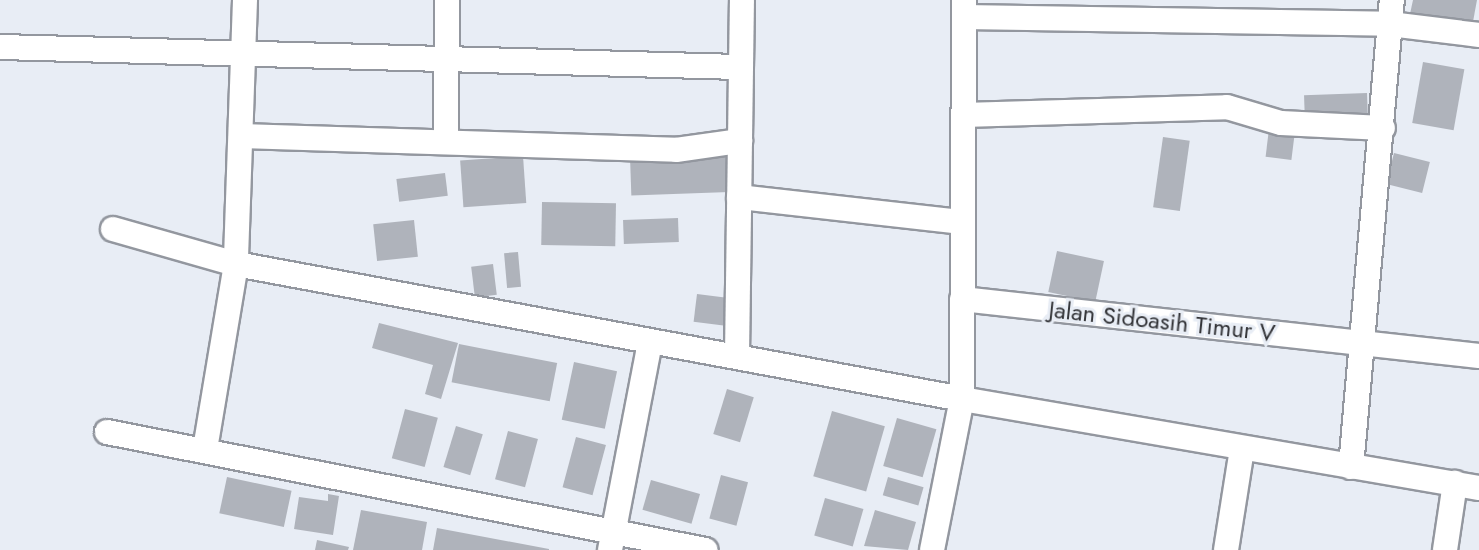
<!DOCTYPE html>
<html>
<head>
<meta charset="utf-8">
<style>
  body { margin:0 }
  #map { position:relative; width:1479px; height:550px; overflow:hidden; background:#e8edf5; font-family:Jost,sans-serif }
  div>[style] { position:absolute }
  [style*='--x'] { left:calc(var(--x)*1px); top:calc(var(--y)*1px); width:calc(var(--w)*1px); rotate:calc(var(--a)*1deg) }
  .building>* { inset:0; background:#afb3bb; transform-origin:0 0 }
  .roads { filter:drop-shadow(2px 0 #93979f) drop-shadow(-2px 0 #93979f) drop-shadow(0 2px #93979f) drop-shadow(0 -2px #93979f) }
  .minor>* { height:24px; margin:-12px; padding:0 12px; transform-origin:12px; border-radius:12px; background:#fff }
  span { translate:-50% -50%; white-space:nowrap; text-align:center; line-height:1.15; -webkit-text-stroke:6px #e8edf5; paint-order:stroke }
  .street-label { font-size:24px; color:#313236 }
</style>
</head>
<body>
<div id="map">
  <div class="building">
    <div style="clip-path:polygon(1413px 0,1477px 0,1472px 27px,1410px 14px)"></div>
    <div style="left:1423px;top:62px;width:42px;height:62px;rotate:10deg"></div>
    <div style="left:1367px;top:93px;width:23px;height:63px;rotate:88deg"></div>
    <div style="left:1269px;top:129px;width:26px;height:28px;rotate:7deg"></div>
    <div style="left:1163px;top:137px;width:27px;height:71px;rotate:8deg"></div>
    <div style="left:1394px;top:153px;width:37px;height:32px;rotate:14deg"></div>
    <div style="left:728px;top:155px;width:37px;height:98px;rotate:88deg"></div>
    <div style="left:523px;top:156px;width:47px;height:63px;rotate:86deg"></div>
    <div style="left:445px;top:173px;width:23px;height:49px;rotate:83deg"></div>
    <div style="left:542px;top:202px;width:74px;height:43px;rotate:1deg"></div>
    <div style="left:678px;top:218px;width:24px;height:55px;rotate:88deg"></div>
    <div style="left:414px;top:220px;width:37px;height:41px;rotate:84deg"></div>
    <div style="left:1057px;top:251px;width:48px;height:42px;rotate:12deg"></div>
    <div style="left:518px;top:252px;width:35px;height:14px;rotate:85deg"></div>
    <div style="left:493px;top:264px;width:31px;height:22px;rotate:83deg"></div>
    <div style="left:697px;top:294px;width:34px;height:28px;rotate:7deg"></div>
    <div style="clip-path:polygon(379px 323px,458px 343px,441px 399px,425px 394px,433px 365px,372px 348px)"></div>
    <div style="left:459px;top:344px;width:100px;height:39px;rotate:11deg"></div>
    <div style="left:574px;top:362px;width:44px;height:59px;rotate:12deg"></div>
    <div style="left:727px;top:389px;width:28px;height:47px;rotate:17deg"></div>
    <div style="left:405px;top:409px;width:34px;height:51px;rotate:15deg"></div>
    <div style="left:832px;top:411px;width:55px;height:68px;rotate:16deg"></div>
    <div style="left:897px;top:418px;width:41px;height:50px;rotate:16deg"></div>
    <div style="left:456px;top:426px;width:28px;height:43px;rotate:17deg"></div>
    <div style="left:508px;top:431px;width:31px;height:50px;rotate:15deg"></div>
    <div style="left:576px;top:437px;width:31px;height:52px;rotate:15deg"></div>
    <div style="left:721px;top:475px;width:28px;height:45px;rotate:15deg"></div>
    <div style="left:227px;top:477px;width:66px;height:37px;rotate:12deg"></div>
    <div style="left:888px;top:477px;width:37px;height:19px;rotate:16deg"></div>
    <div style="left:651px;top:480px;width:51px;height:31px;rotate:16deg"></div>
    <div style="clip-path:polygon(328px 494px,339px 496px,333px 535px,294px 529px,299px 497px,328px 501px)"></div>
    <div style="left:825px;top:498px;width:40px;height:39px;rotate:16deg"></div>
    <div style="clip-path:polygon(361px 510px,427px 522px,422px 550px,353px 550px)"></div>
    <div style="clip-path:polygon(875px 510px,916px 522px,908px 550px,864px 546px)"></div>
    <div style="clip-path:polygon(437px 528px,549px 549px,549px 550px,433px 550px)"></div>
    <div style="clip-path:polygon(317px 540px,349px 547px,348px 550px,315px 550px)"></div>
  </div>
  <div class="roads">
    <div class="minor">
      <div style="--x:245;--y:0;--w:264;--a:92"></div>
      <div style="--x:236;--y:264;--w:738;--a:10.53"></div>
      <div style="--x:962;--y:399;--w:525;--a:9.77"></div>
      <div style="--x:964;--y:17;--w:426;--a:0.9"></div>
      <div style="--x:1390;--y:24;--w:90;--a:7"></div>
      <div style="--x:0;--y:47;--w:741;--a:1.55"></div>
      <div style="--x:963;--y:115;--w:264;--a:-1.7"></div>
      <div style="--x:1227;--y:107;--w:56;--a:16.5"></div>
      <div style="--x:1281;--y:123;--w:102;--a:2.8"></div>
      <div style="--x:241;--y:136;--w:435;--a:1.8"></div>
      <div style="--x:676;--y:150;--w:65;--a:-8"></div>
      <div style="--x:446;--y:142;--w:142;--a:-89.6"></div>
      <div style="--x:739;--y:197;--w:224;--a:6.4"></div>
      <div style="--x:113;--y:229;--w:128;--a:15.9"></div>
      <div style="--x:236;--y:264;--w:189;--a:99.5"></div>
      <div style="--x:962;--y:299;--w:520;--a:6.29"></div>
      <div style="--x:737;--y:355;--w:355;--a:-89.2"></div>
      <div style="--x:107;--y:432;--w:610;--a:11.16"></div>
      <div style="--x:1351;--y:467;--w:469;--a:-85"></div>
      <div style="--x:610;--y:550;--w:212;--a:-79.1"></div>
      <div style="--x:932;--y:550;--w:154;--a:-78.8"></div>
      <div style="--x:962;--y:399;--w:399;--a:-89.7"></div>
      <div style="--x:1226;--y:550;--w:102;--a:-81"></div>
      <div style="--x:1445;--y:550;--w:68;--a:-81.5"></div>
    </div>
  </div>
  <div class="street-label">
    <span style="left:1162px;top:321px;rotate:6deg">Jalan Sidoasih Timur V</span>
  </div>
</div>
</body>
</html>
